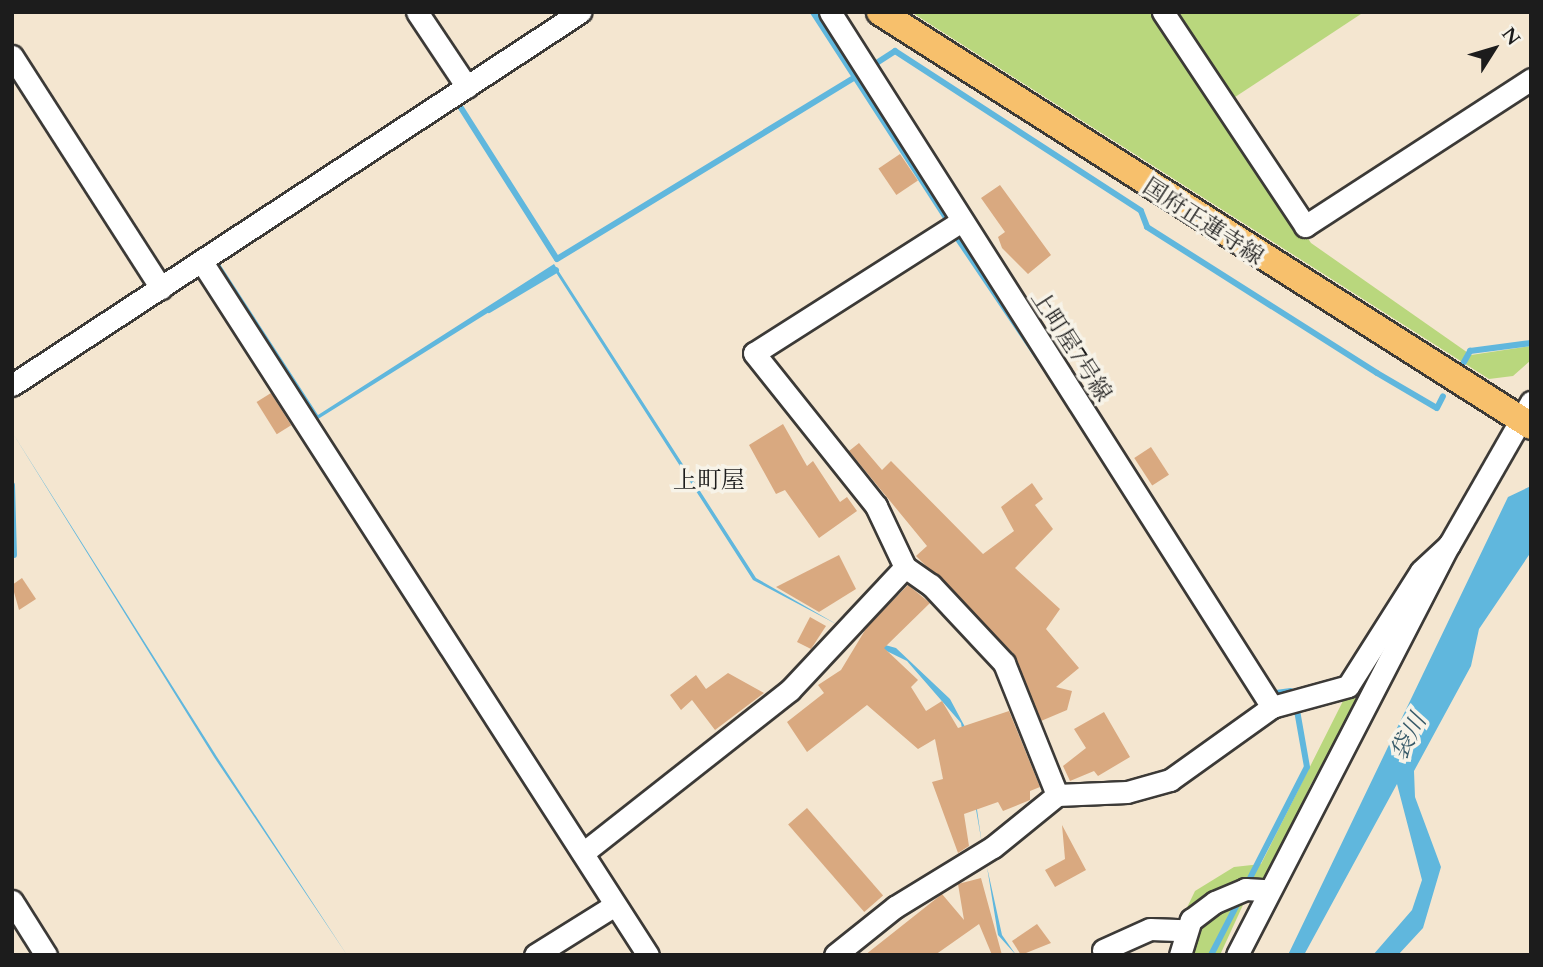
<!DOCTYPE html>
<html>
<head>
<meta charset="utf-8">
<style>
  body { margin:0 }
  #map { position:relative; width:1543px; height:967px; overflow:hidden; background:#f4e6d0; font-family:Cardo,"Noto Serif JP",serif }
  div>[style] { position:absolute }
  [style*='--x'] { left:calc(var(--x)*1px); top:calc(var(--y)*1px); width:calc(var(--w)*1px); rotate:calc(var(--a)*1deg) }
  .green>* { inset:0; background:#b9d77d }
  .water>* { inset:0; background:#60b7dd }
  .stream>* { height:6px; margin:-3px; padding:0 3px; transform-origin:3px; border-radius:3px; background:#60b7dd }
  .building>* { inset:0; background:#d9a980; transform-origin:0 0 }
  .roads { filter:drop-shadow(2px 0 #3c3a37) drop-shadow(-2px 0 #3c3a37) drop-shadow(0 2px #3c3a37) drop-shadow(0 -2px #3c3a37) }
  .minor>* { height:21px; margin:-10.5px; padding:0 10.5px; transform-origin:10.5px; border-radius:10.5px; background:#fff }
  .major>* { height:26px; margin:-13px; padding:0 13px; transform-origin:13px; border-radius:13px; background:#f7c06c }
  span { translate:-50% -50%; white-space:nowrap; text-align:center; line-height:1.15; -webkit-text-stroke:7px #f7f3e8; paint-order:stroke }
  .street-label { font-size:23px; color:#1c1c1c }
  .neighbourhood-label { font-size:24px; color:#1c1c1c }
  .water-label { font-size:24px; color:#375a69; font-style:italic }
  .frame { position:absolute; inset:0; border:14px solid #1c1c1c; pointer-events:none }
  .north { position:absolute; left:1459px; top:14px; width:70px; height:70px; -webkit-text-stroke:5px #f7f3e8; paint-order:stroke; rotate:53deg; font-size:19px; font-weight:700; line-height:28px; text-align:center; color:#1c1c1c }
  .north::after { content:''; display:block; margin:auto; width:24px; height:32px; background:#1c1c1c; clip-path:polygon(50% 0,100% 100%,50% 72%,0 100%) }
</style>
</head>
<body>
<div id="map">
  <div class="green">
    <div style="clip-path:polygon(911px 12px,1157px 12px,1311px 243px,1471px 355px,1531px 346px,1531px 360px,1513px 376px,1489px 379px)"></div>
    <div style="clip-path:polygon(1168px 12px,1364px 12px,1229px 101px)"></div>
    <div style="clip-path:polygon(1426px 577px,1310px 786px,1266px 883px,1181px 920px,1195px 891px,1234px 867px,1261px 864px,1345px 697px)"></div>
    <div style="clip-path:polygon(1248px 894px,1220px 955px,1184px 955px,1189px 934px)"></div>
  </div>
  <div class="water">
    <div style="clip-path:polygon(218px 261px,318px 415px,554px 264px,756px 578px,838px 625px,753px 580px,555px 271px,318px 419px,213px 263px)"></div>
    <div style="clip-path:polygon(197px 273px,199px 276px,12px 399px,12px 394px)"></div>
    <div style="clip-path:polygon(12px 432px,217px 757px,347px 955px,214px 757px)"></div>
    <div style="clip-path:polygon(1531px 486px,1531px 552px,1479px 629px,1471px 666px,1414px 771px,1415px 797px,1441px 867px,1423px 928px,1398px 955px,1373px 955px,1412px 910px,1422px 880px,1397px 784px,1304px 955px,1288px 955px,1508px 497px)"></div>
    <div style="clip-path:polygon(860px 638px,896px 648px,950px 699px,965px 727px,982px 844px,961px 723px,907px 661px)"></div>
    <div style="clip-path:polygon(987px 867px,1002px 935px,1016px 955px,998px 935px)"></div>
  </div>
  <div class="stream">
    <div style="--x:813;--y:12;--w:243;--a:57.1"></div>
    <div style="--x:875;--y:64;--w:24;--a:-33"></div>
    <div style="--x:895;--y:51;--w:293;--a:33"></div>
    <div style="--x:1141;--y:211;--w:17;--a:69"></div>
    <div style="--x:1147;--y:227;--w:272;--a:32.4"></div>
    <div style="--x:1377;--y:373;--w:69;--a:30.3"></div>
    <div style="--x:1437;--y:408;--w:13;--a:-63"></div>
    <div style="--x:456;--y:100;--w:188;--a:57.6"></div>
    <div style="--x:557;--y:259;--w:348;--a:-31.4"></div>
    <div style="--x:958;--y:239;--w:181;--a:56"></div>
    <div style="--x:489;--y:310;--w:78;--a:-30.8"></div>
    <div style="--x:1464;--y:362;--w:13;--a:-61"></div>
    <div style="--x:1470;--y:351;--w:62;--a:-7.5"></div>
    <div style="--x:12;--y:485;--w:70;--a:88.4"></div>
    <div style="--x:1276;--y:693;--w:15;--a:-8"></div>
    <div style="--x:1247;--y:884;--w:131;--a:-62.9"></div>
    <div style="--x:1307;--y:767;--w:58;--a:-100"></div>
    <div style="--x:1211;--y:955;--w:65;--a:-62.7"></div>
  </div>
  <div class="building">
    <div style="left:900px;top:154px;width:32px;height:26px;rotate:56deg"></div>
    <div style="clip-path:polygon(1000px 185px,1051px 255px,1028px 274px,1002px 248px,998px 237px,1005px 232px,981px 198px)"></div>
    <div style="left:271px;top:393px;width:38px;height:17px;rotate:58deg"></div>
    <div style="clip-path:polygon(783px 424px,807px 466px,813px 461px,840px 502px,847px 497px,857px 511px,819px 538px,785px 490px,776px 494px,749px 445px)"></div>
    <div style="clip-path:polygon(859px 443px,882px 470px,891px 461px,983px 554px,1014px 531px,1001px 507px,1032px 483px,1043px 499px,1035px 505px,1053px 529px,1015px 568px,1060px 609px,1046px 629px,1079px 668px,1056px 687px,1072px 691px,1067px 710px,1041px 721px,1014px 654px,916px 556px,927px 546px,849px 451px)"></div>
    <div style="left:1151px;top:447px;width:33px;height:20px;rotate:57deg"></div>
    <div style="clip-path:polygon(839px 555px,856px 589px,819px 612px,776px 587px)"></div>
    <div style="clip-path:polygon(22px 578px,36px 599px,19px 610px,12px 585px)"></div>
    <div style="clip-path:polygon(908px 585px,930px 603px,884px 648px,918px 680px,911px 687px,926px 711px,942px 701px,958px 728px,1009px 711px,1040px 787px,1030px 791px,1030px 800px,1003px 811px,998px 802px,964px 814px,969px 846px,958px 853px,932px 782px,943px 779px,935px 739px,918px 749px,867px 705px,807px 752px,787px 722px,824px 693px,818px 685px,841px 670px,867px 627px)"></div>
    <div style="clip-path:polygon(810px 617px,826px 626px,811px 649px,797px 642px)"></div>
    <div style="clip-path:polygon(728px 673px,764px 693px,715px 730px,692px 700px,681px 710px,670px 695px,696px 675px,706px 689px)"></div>
    <div style="clip-path:polygon(1104px 712px,1130px 757px,1098px 776px,1094px 771px,1070px 781px,1063px 766px,1086px 748px,1074px 729px)"></div>
    <div style="left:807px;top:808px;width:116px;height:25px;rotate:49deg"></div>
    <div style="clip-path:polygon(1062px 825px,1086px 870px,1055px 887px,1045px 870px,1065px 859px)"></div>
    <div style="clip-path:polygon(981px 878px,1002px 955px,992px 955px,979px 924px,935px 955px,865px 955px,942px 894px,964px 920px,958px 884px)"></div>
    <div style="clip-path:polygon(1037px 924px,1051px 943px,1021px 955px,1012px 941px)"></div>
  </div>
  <div class="roads">
    <div class="minor">
      <div style="--x:417;--y:12;--w:90;--a:56.3"></div>
      <div style="--x:830;--y:12;--w:824;--a:57.54"></div>
      <div style="--x:1163;--y:12;--w:257;--a:56.4"></div>
      <div style="--x:1305;--y:226;--w:270;--a:-33"></div>
      <div style="--x:12;--y:56;--w:276;--a:57.3"></div>
      <div style="--x:960;--y:222;--w:244;--a:147.5"></div>
      <div style="--x:754;--y:353;--w:196;--a:51.4"></div>
      <div style="--x:876;--y:506;--w:68;--a:64.6"></div>
      <div style="--x:905;--y:567;--w:32;--a:35"></div>
      <div style="--x:931;--y:585;--w:107;--a:46.9"></div>
      <div style="--x:1004;--y:663;--w:142;--a:68.1"></div>
      <div style="--x:202;--y:262;--w:824;--a:57.24"></div>
      <div style="--x:12;--y:385;--w:680;--a:-33.29"></div>
      <div style="--x:583;--y:853;--w:263;--a:-38.2"></div>
      <div style="--x:790;--y:690;--w:168;--a:-46.9"></div>
      <div style="--x:12;--y:901;--w:64;--a:57.8"></div>
      <div style="--x:1103;--y:950;--w:51;--a:-24.1"></div>
      <div style="--x:1150;--y:929;--w:34;--a:2"></div>
      <div style="--x:535;--y:955;--w:94;--a:-32"></div>
      <div style="--x:835;--y:955;--w:77;--a:-38.7"></div>
      <div style="--x:895;--y:907;--w:115;--a:-31.5"></div>
      <div style="--x:993;--y:847;--w:82;--a:-39.1"></div>
      <div style="--x:1057;--y:795;--w:70;--a:-2.5"></div>
      <div style="--x:1127;--y:792;--w:45;--a:-15.6"></div>
      <div style="--x:1170;--y:780;--w:125;--a:-35.6"></div>
      <div style="--x:1272;--y:707;--w:79;--a:-15.4"></div>
      <div style="--x:1348;--y:686;--w:136;--a:-57.6"></div>
      <div style="--x:1421;--y:571;--w:38;--a:-43"></div>
      <div style="--x:1180;--y:955;--w:37;--a:-73"></div>
      <div style="--x:1191;--y:920;--w:30;--a:-37"></div>
      <div style="--x:1215;--y:902;--w:33;--a:-23"></div>
      <div style="--x:1245;--y:889;--w:22;--a:3"></div>
      <div style="--x:1237;--y:955;--w:462;--a:-62.7"></div>
      <div style="--x:1449;--y:545;--w:165;--a:-60.2"></div>
    </div>
    <div class="major">
      <div style="--x:880;--y:12;--w:771;--a:32.45"></div>
    </div>
  </div>
  <div class="street-label">
    <span style="left:1203px;top:222px;rotate:33deg">国府正蓮寺線</span>
    <span style="left:1071px;top:346px;rotate:57deg">上町屋7号線</span>
  </div>
  <div class="neighbourhood-label">
    <span style="left:709px;top:481px">上町屋</span>
  </div>
  <div class="water-label">
    <span style="left:1409px;top:737px;rotate:-62deg">袋川</span>
  </div>
  <div class="frame"></div>
  <div class="north">N</div>
</div>
</body>
</html>
